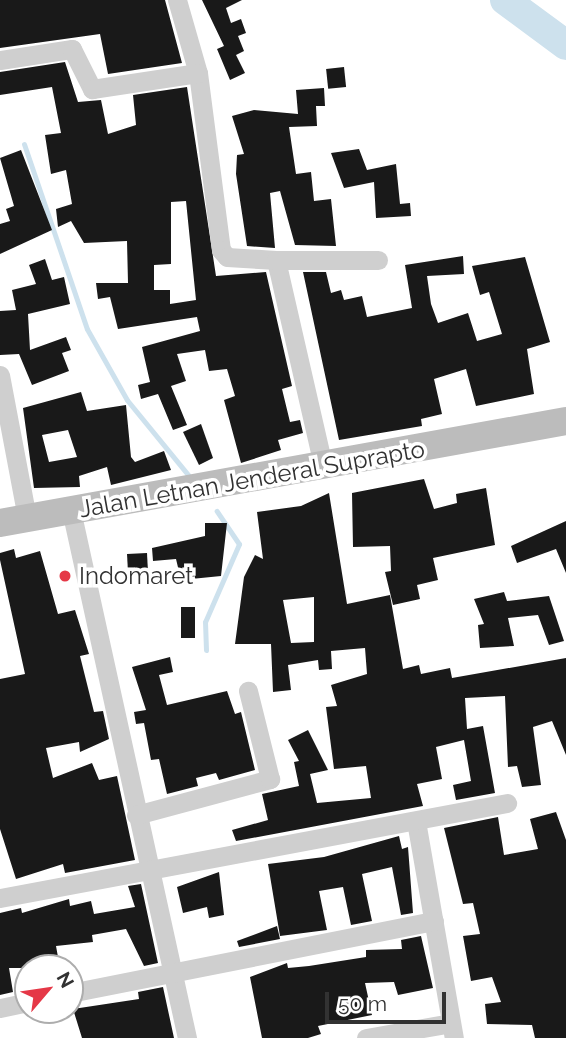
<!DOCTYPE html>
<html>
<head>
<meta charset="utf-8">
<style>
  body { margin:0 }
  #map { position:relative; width:566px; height:1038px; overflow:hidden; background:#fff; font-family:Raleway,sans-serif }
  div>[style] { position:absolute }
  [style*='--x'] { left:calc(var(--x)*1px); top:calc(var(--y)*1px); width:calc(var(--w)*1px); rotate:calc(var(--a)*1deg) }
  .stream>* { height:5px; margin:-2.5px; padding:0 2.5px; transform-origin:2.5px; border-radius:2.5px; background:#cde1ed }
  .river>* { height:30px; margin:-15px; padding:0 15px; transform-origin:15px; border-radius:15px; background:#cde1ed }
  .building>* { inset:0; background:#191919; transform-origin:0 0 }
  .street>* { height:19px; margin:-9.5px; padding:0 9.5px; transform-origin:9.5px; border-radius:9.5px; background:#cfcfcf }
  .secondary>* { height:28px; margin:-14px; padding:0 14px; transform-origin:14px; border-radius:14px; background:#bcbcbc }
  .dots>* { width:19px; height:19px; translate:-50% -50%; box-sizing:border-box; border:4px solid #fff; border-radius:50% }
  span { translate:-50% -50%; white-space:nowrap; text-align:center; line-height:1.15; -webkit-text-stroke:7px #fff; paint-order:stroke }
  .street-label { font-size:24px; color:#323232 }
  .poi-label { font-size:24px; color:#323232 }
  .left { translate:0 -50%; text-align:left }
  .north { position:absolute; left:14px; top:954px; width:70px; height:70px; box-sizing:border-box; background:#fff; border:2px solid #adadad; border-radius:50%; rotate:61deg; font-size:19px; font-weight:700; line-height:28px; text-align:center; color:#323232 }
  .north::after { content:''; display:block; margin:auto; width:24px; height:32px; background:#e53847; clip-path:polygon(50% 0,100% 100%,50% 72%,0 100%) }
  .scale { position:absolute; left:325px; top:992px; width:121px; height:32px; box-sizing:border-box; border:4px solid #323232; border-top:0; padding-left:9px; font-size:21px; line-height:24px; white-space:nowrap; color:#323232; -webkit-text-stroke:5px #fff; paint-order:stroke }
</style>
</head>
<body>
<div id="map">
  <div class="stream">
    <div style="--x:24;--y:144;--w:195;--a:71.2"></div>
    <div style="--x:87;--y:329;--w:81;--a:60.6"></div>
    <div style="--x:127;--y:400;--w:98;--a:50.8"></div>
    <div style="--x:206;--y:650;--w:28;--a:-92"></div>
    <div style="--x:205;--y:622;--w:85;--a:-66.4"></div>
    <div style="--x:239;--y:544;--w:40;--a:-124"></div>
  </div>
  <div class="river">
    <div style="--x:505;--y:0;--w:76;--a:36.4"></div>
  </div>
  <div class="building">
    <div style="clip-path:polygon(0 0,165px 0,182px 63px,108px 74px,100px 34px,0 48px)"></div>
    <div style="clip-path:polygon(202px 0,242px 0,226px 8px,231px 23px,241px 19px,246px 33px,238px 36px,244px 51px,236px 55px,245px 73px,230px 80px,217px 49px,224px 46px)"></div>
    <div style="clip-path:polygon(evenodd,65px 62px,78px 102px,101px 100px,108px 134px,136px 125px,133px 95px,187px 87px,216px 276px,266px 272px,292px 386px,282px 389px,290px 422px,300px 420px,303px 433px,278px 440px,281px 450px,241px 463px,224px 400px,235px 396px,227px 369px,209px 371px,205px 350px,177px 354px,186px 381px,171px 386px,187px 425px,173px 430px,158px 394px,141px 399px,138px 385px,150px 382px,142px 347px,200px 331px,197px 317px,118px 329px,110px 297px,98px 299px,96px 283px,128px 283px,127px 241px,84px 243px,71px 221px,58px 227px,56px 209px,72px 204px,66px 170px,51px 174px,45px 135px,61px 133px,52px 87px,0 95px,0 72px,65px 62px,186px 201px,196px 300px,170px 304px,170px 290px,154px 290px,154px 265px,171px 264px,171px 202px,186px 201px)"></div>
    <div style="left:344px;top:67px;width:20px;height:18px;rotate:84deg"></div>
    <div style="clip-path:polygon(324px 88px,325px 106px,316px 106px,317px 126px,289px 127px,296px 174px,311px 172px,314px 201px,331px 199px,336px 246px,295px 245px,280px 191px,270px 193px,275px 248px,247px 246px,236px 174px,237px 155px,244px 154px,232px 116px,254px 110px,298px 114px,296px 90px)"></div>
    <div style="clip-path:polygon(359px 149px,367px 170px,396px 164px,400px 204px,410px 203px,411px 216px,376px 218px,374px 182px,344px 188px,331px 153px)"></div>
    <div style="clip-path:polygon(21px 150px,52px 230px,0 254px,0 224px,10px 221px,6px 209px,14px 206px,0 158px)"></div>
    <div style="clip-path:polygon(463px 256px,464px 274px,427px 276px,431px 304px,438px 323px,468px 313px,477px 341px,502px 334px,489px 292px,480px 295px,472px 266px,525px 257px,550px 342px,527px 349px,534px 394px,476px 406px,466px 369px,434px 379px,442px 414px,421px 419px,422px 426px,339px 440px,303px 272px,326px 272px,331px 293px,341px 290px,344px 300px,362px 296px,367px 317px,412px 308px,405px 265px)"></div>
    <div style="clip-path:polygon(45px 259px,52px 280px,64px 277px,70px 304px,28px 314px,30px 350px,66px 337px,71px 350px,62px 353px,69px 371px,32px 385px,19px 354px,0 355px,0 311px,16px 310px,12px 290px,36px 284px,29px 265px)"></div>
    <div style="clip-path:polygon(evenodd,81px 392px,87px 411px,126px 405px,131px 457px,135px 462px,164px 451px,171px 470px,111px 485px,107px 467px,79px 476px,80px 487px,34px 488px,23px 408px,81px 392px,68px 430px,77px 457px,49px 462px,42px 435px,68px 430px)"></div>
    <div style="clip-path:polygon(201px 424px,213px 458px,199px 465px,183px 432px)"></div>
    <div style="clip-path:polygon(424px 479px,434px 509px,457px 503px,456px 494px,486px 488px,495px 545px,433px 558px,438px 580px,417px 585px,420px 599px,393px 605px,385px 572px,391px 571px,390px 546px,353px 547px,352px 493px)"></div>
    <div style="clip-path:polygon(evenodd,329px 493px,347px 604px,390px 595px,403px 669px,419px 665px,421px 674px,450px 668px,452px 678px,566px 658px,566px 755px,552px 721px,533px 727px,541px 785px,522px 787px,517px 766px,508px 767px,505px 696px,465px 698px,467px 729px,483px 726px,495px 793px,456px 800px,453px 785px,471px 781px,464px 740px,436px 747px,442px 779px,417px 784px,423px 806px,236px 841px,232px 830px,268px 820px,262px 794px,299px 786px,294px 762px,299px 761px,288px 740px,308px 730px,328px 770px,310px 774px,317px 803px,371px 798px,366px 766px,334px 769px,326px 707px,337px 706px,331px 685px,367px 674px,365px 648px,331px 651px,332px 669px,319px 670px,318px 660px,288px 665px,291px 690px,273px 692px,271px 644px,235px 644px,244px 577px,255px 555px,263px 559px,257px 512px,301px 506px,329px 493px,314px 597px,314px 642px,291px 643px,283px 600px,314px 597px)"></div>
    <div style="clip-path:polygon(566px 521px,566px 573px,556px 549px,517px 563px,511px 546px)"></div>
    <div style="clip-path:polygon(205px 523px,227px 523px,221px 576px,181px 580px,176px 559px,153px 561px,152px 548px,205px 536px)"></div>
    <div style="clip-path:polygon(14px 549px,16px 558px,40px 551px,58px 614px,75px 610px,89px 654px,80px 656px,94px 712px,103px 711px,109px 739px,80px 752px,79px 742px,46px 748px,53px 778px,92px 763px,99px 780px,117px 776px,135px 860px,65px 873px,63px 864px,16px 879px,0 829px,0 679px,25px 674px,0 560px,0 553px)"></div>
    <div style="left:147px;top:553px;width:21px;height:20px;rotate:87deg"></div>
    <div style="clip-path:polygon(504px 592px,507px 601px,549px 596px,564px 641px,549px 645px,538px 615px,508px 618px,514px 646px,480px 648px,478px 625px,484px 624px,474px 599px)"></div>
    <div style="left:181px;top:607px;width:14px;height:31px"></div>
    <div style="clip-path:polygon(170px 657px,173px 672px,159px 675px,167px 705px,227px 691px,235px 714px,241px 712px,255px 770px,219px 780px,216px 773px,196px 778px,198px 786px,167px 794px,159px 759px,151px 760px,144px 723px,136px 724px,134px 712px,146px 710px,132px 667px)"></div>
    <div style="clip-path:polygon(556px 812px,566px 840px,566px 1038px,535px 1038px,532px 1025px,487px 1024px,485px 1004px,501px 1002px,492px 977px,471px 981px,463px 936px,480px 934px,473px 903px,463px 904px,444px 828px,498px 817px,504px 855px,538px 849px,530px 819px)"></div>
    <div style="clip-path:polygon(399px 836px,402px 849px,408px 847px,413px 913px,401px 915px,392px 867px,362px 874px,372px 921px,351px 925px,343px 887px,319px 891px,327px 930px,280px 936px,268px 864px,324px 857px)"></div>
    <div style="clip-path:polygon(219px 872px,224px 915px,209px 918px,207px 907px,183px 913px,177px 887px)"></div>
    <div style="clip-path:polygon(141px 884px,158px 963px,144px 966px,126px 929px,92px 935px,93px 942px,56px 946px,60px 968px,9px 968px,13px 992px,0 995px,0 913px,21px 908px,22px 913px,69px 899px,70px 906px,91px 901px,94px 914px,135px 907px,128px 886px)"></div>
    <div style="clip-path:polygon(277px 926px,280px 939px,239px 947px,237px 941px)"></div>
    <div style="clip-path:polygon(421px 936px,433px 988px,398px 995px,394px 982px,365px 983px,372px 1015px,318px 1026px,321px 1034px,308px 1038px,262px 1038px,250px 977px,287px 963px,288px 968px,309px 966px,366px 957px,366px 950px,402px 949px,401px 940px)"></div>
    <div style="clip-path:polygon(163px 987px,174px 1038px,82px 1038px,73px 1009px,139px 999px,138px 992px)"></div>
  </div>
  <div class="street">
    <div style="--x:177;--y:0;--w:76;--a:74"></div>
    <div style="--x:198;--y:73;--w:178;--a:82.6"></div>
    <div style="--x:221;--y:250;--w:9;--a:49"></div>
    <div style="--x:227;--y:257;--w:49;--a:3.5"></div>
    <div style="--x:276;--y:260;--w:211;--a:77.1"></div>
    <div style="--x:0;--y:60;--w:73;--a:-8.7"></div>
    <div style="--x:72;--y:49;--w:45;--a:63.4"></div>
    <div style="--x:92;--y:89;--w:107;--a:-8.6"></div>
    <div style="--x:276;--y:260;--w:102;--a:0"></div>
    <div style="--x:0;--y:375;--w:146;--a:79.3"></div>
    <div style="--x:71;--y:510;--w:541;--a:77.61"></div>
    <div style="--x:136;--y:815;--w:139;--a:-15"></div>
    <div style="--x:270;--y:779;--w:91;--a:-104"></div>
    <div style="--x:416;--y:821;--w:220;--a:80.1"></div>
    <div style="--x:0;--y:898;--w:516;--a:-10.61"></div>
    <div style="--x:70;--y:993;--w:371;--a:-11.2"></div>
    <div style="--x:0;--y:1008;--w:29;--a:-12"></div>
    <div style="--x:366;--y:1038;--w:86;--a:-10"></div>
  </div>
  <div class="secondary">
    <div style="--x:0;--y:523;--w:575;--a:-10.22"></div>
  </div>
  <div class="dots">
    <div style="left:65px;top:576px;background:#e53847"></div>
  </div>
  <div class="street-label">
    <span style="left:252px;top:479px;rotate:-10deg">Jalan Letnan Jenderal Suprapto</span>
  </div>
  <div class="poi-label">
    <span class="left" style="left:79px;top:576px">Indomaret</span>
  </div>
  <div class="north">N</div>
  <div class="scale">50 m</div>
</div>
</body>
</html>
